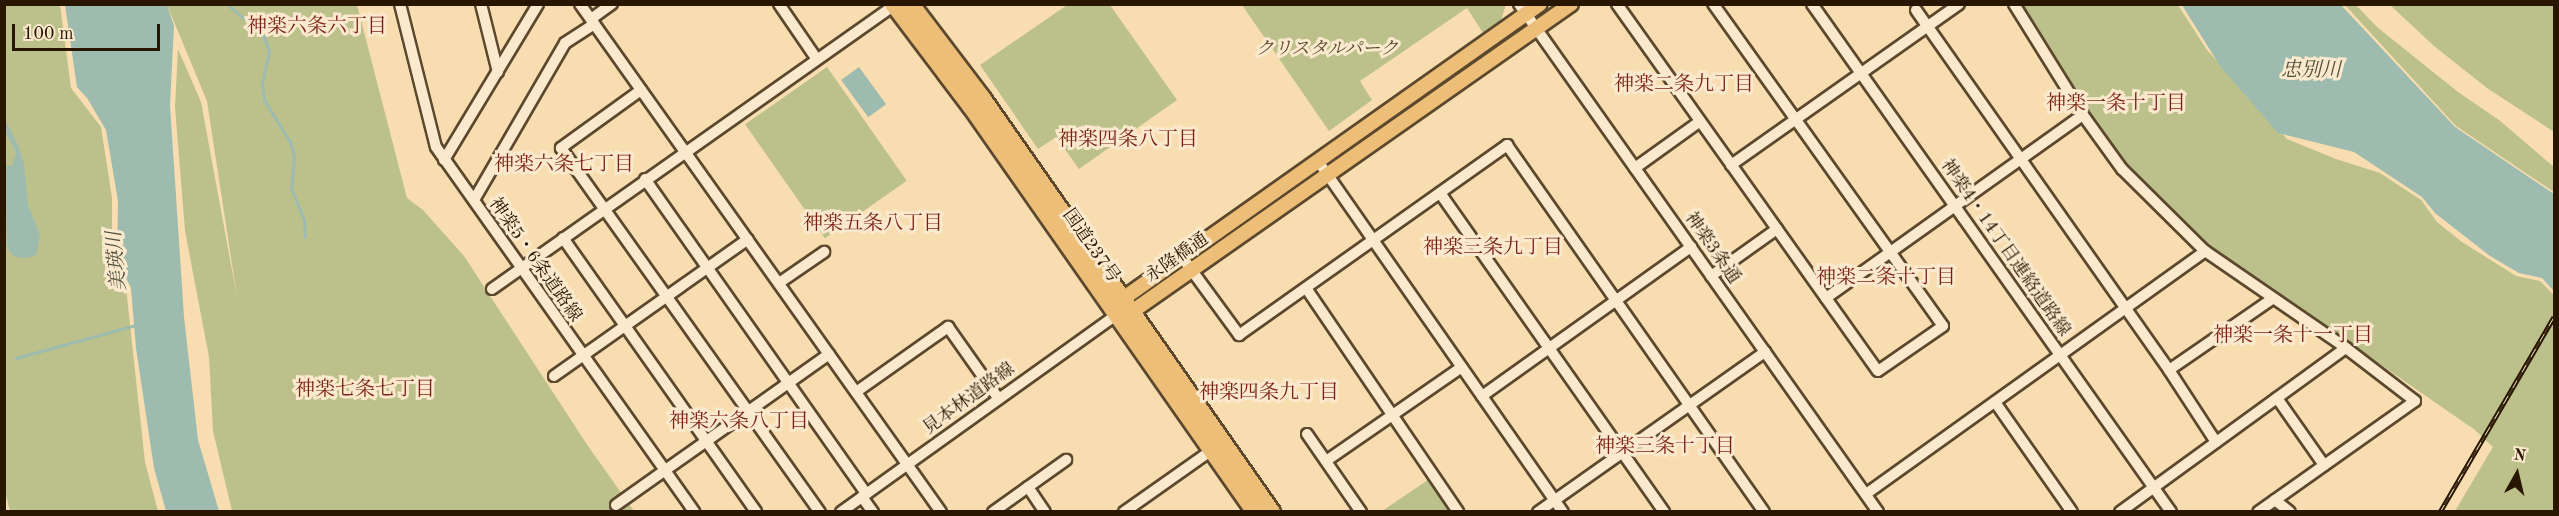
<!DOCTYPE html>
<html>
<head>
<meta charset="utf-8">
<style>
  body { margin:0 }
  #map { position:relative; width:2559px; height:516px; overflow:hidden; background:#f8ddb0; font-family:"Old Standard TT","Noto Serif JP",serif }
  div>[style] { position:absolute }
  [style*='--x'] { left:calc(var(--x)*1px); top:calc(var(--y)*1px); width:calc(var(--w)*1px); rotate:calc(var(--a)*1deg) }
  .green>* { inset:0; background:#bcc18c; transform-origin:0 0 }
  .water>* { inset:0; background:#9dbbae; transform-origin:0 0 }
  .stream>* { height:3px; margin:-1.5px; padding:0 1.5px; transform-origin:1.5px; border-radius:1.5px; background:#9dbbae }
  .roads { filter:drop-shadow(2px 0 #5c482d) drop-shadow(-2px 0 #5c482d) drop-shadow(0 2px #5c482d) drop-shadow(0 -2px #5c482d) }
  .minor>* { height:10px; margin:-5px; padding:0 5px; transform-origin:5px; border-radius:5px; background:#fae9cc }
  .major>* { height:14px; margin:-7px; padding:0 7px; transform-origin:7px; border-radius:7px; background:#ecbe78 }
  .highway>* { height:16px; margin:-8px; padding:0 8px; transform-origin:8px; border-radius:8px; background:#ecbe78 }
  .rail>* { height:5px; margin-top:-2.5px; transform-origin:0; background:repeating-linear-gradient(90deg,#fae9cc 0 9px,#281601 0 18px); box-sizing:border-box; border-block:2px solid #281601 }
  span { translate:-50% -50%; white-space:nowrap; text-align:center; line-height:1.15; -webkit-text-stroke:6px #fae9cc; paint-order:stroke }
  .park-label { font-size:18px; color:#54492b; font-style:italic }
  .street-label { font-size:18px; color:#281601 }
  .neighbourhood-label { font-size:20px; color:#7a1f14 }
  .water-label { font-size:20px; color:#51503e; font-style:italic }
  .frame { position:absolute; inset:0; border:6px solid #281601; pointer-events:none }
  .north { position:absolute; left:2487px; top:444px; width:60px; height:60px; -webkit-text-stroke:4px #fae9cc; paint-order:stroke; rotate:8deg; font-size:16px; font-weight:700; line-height:24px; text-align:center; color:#281601 }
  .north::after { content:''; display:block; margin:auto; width:21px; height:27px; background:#281601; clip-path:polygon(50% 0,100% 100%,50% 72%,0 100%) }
  .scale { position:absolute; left:12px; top:24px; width:148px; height:27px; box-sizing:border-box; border:3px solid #281601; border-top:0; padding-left:8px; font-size:18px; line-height:21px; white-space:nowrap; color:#281601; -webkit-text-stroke:4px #fae9cc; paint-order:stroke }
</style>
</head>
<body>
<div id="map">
  <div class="green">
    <div style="clip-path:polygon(1506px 4px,1501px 21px,1483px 33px,1467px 8px,1360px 81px,1372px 100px,1329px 131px,1242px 5px)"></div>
    <div style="clip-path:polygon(4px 5px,60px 5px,71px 88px,101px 127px,112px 198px,112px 262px,126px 288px,145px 462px,158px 511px,10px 511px,4px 488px)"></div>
    <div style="clip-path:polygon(167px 5px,357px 5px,407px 198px,423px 210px,464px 256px,588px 446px,634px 511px,232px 511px,213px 431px,209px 357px,185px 231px,175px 107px,178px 49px,201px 102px,237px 297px,207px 101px)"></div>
    <div style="clip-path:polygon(1067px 5px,1110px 5px,1177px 100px,1079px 169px,1056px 137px,1038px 149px,980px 65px)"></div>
    <div style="clip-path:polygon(2017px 5px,2178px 5px,2207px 50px,2287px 139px,2336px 159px,2380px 173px,2421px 200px,2437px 222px,2462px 242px,2516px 276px,2540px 281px,2554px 295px,2554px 511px,2455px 511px,2493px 447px,2475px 430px,2209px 246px,2126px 165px,2085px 109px)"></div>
    <div style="clip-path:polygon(2345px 5px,2356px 5px,2377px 27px,2458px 92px,2499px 120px,2554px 167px,2554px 192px,2456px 126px)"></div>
    <div style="clip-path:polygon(2390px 5px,2554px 5px,2554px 132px,2487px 88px,2434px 46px)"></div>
    <div style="left:827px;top:67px;width:139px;height:100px;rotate:55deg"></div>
    <div style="clip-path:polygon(1428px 480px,1450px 511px,1382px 511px)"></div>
  </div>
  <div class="water">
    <div style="clip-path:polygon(65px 5px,167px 5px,174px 26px,170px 105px,184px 317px,198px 440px,219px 511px,166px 511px,154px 468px,136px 348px,131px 288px,117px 259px,118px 201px,106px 130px,87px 98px,77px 87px)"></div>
    <div style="clip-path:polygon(2182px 5px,2341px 5px,2455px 127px,2554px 194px,2554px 291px,2542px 278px,2519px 273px,2490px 256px,2435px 213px,2422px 197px,2354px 152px,2278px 133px,2220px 66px)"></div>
    <div style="left:859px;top:67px;width:46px;height:22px;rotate:54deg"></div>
    <div style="clip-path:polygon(5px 119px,18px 145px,24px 164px,28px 205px,40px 235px,36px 255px,27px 258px,15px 257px,10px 252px,7px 243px,5px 166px,12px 166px,16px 153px,5px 131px)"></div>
  </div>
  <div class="stream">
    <div style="--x:227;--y:4;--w:48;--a:40.7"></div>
    <div style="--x:263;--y:35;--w:17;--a:69"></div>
    <div style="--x:269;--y:51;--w:35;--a:102"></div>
    <div style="--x:262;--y:85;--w:15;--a:82"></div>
    <div style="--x:264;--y:100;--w:49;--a:58.2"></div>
    <div style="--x:290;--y:142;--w:15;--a:74"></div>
    <div style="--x:294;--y:156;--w:32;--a:95"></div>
    <div style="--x:291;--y:188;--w:35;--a:68"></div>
    <div style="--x:304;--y:220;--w:17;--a:87"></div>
    <div style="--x:16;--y:358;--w:124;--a:-15.4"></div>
  </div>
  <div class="roads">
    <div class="minor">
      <div style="--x:400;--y:4;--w:147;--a:75.9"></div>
      <div style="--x:436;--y:147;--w:447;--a:54.7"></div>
      <div style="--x:481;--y:4;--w:70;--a:76"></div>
      <div style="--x:580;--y:4;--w:623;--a:54.6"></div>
      <div style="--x:779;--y:4;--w:65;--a:55.6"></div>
      <div style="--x:1519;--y:4;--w:622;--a:54.75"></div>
      <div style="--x:1617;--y:4;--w:450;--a:54.6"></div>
      <div style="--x:1878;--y:371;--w:79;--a:-34.7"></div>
      <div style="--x:1943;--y:326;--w:396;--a:-125.5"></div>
      <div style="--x:1812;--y:4;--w:622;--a:54.75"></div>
      <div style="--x:2014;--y:4;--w:131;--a:58.1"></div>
      <div style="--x:2083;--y:115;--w:67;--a:54.2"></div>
      <div style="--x:2122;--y:169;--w:117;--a:44.7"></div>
      <div style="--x:2205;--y:251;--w:171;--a:34.5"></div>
      <div style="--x:2346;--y:348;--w:87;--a:37.5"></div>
      <div style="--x:2415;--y:401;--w:192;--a:144.7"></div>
      <div style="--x:1916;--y:10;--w:440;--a:54.9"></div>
      <div style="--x:2169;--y:370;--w:86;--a:56.9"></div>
      <div style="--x:591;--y:19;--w:26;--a:-36"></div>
      <div style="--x:641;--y:90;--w:99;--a:144.1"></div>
      <div style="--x:561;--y:148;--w:447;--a:54.6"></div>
      <div style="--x:444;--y:160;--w:182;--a:-58.9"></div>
      <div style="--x:1318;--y:161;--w:428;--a:55.1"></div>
      <div style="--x:1731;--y:165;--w:279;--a:-35.2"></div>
      <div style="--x:1635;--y:168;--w:79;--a:-35.7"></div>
      <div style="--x:645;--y:179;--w:385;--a:54.9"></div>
      <div style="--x:1440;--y:193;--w:390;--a:54.9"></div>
      <div style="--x:474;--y:200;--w:181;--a:-59.9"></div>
      <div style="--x:565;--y:43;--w:35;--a:-33"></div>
      <div style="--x:563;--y:238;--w:335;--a:54.8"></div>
      <div style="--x:1182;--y:257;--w:97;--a:53.8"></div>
      <div style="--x:1239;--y:335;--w:329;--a:-35.3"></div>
      <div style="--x:1507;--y:145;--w:448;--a:55"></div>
      <div style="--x:1711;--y:276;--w:81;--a:-35.5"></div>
      <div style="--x:779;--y:283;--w:55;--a:-34.6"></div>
      <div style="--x:1306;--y:288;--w:271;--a:55.8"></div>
      <div style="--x:492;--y:289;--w:494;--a:-35.2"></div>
      <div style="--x:1826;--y:298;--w:315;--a:-35.5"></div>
      <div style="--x:2169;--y:370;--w:125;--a:-34.6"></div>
      <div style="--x:554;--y:376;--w:237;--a:-35.2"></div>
      <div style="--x:856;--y:392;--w:113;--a:-35.2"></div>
      <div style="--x:948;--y:327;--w:87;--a:54.8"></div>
      <div style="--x:1482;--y:396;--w:257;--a:-35.5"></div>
      <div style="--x:2277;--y:398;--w:82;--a:55"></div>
      <div style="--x:1995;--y:402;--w:134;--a:55"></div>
      <div style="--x:1307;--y:434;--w:95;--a:55.3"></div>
      <div style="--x:1326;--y:461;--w:165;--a:-34.7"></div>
      <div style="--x:1028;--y:487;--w:30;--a:56"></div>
      <div style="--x:1866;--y:494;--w:417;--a:-35.6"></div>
      <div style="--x:862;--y:497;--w:19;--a:54"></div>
      <div style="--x:2275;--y:500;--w:19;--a:39"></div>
      <div style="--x:616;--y:505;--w:261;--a:-35.3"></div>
      <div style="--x:841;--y:512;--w:338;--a:-35.6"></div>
      <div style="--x:993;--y:512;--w:90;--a:-35.5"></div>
      <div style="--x:1124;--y:512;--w:113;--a:-35.2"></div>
      <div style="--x:1538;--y:512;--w:278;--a:-35.2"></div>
      <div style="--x:2120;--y:512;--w:279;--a:-36"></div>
    </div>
    <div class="major">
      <div style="--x:1119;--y:308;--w:11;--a:-63"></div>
      <div style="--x:1124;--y:298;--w:509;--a:-35.25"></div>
      <div style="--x:1124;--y:313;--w:9;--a:-13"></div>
      <div style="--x:1133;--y:311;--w:535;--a:-35.03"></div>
    </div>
    <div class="highway">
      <div style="--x:893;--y:4;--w:129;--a:52.9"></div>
      <div style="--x:971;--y:107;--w:495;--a:55"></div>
      <div style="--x:911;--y:4;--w:119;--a:52.8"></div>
      <div style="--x:983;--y:99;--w:504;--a:55.02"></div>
    </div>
  </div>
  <div class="rail">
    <div style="--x:2440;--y:512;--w:226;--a:-59.7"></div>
  </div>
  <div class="park-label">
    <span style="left:1327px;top:49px">クリスタルパーク</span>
  </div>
  <div class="street-label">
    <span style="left:1091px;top:246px;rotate:55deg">国道237号</span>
    <span style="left:1712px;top:248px;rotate:55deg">神楽3条通</span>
    <span style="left:2005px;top:248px;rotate:55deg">神楽4・14丁目連絡道路線</span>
    <span style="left:1177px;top:258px;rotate:-35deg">永隆橋通</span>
    <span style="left:535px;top:260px;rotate:55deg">神楽5・6条道路線</span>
    <span style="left:969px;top:399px;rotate:-36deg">見本林道路線</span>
  </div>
  <div class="neighbourhood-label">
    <span style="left:317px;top:27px">神楽六条六丁目</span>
    <span style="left:1684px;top:85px">神楽二条九丁目</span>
    <span style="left:2116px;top:104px">神楽一条十丁目</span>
    <span style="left:1128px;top:140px">神楽四条八丁目</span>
    <span style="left:564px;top:165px">神楽六条七丁目</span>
    <span style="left:873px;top:224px">神楽五条八丁目</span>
    <span style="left:1493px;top:248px">神楽三条九丁目</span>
    <span style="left:1886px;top:278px">神楽二条十丁目</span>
    <span style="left:2293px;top:336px">神楽一条十一丁目</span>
    <span style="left:365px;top:390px">神楽七条七丁目</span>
    <span style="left:1269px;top:393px">神楽四条九丁目</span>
    <span style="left:739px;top:422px">神楽六条八丁目</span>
    <span style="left:1665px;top:447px">神楽三条十丁目</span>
  </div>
  <div class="water-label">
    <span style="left:2311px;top:71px">忠別川</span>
    <span style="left:118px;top:261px;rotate:-95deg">美瑛川</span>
  </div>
  <div class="frame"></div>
  <div class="north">N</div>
  <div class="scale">100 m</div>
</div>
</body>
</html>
